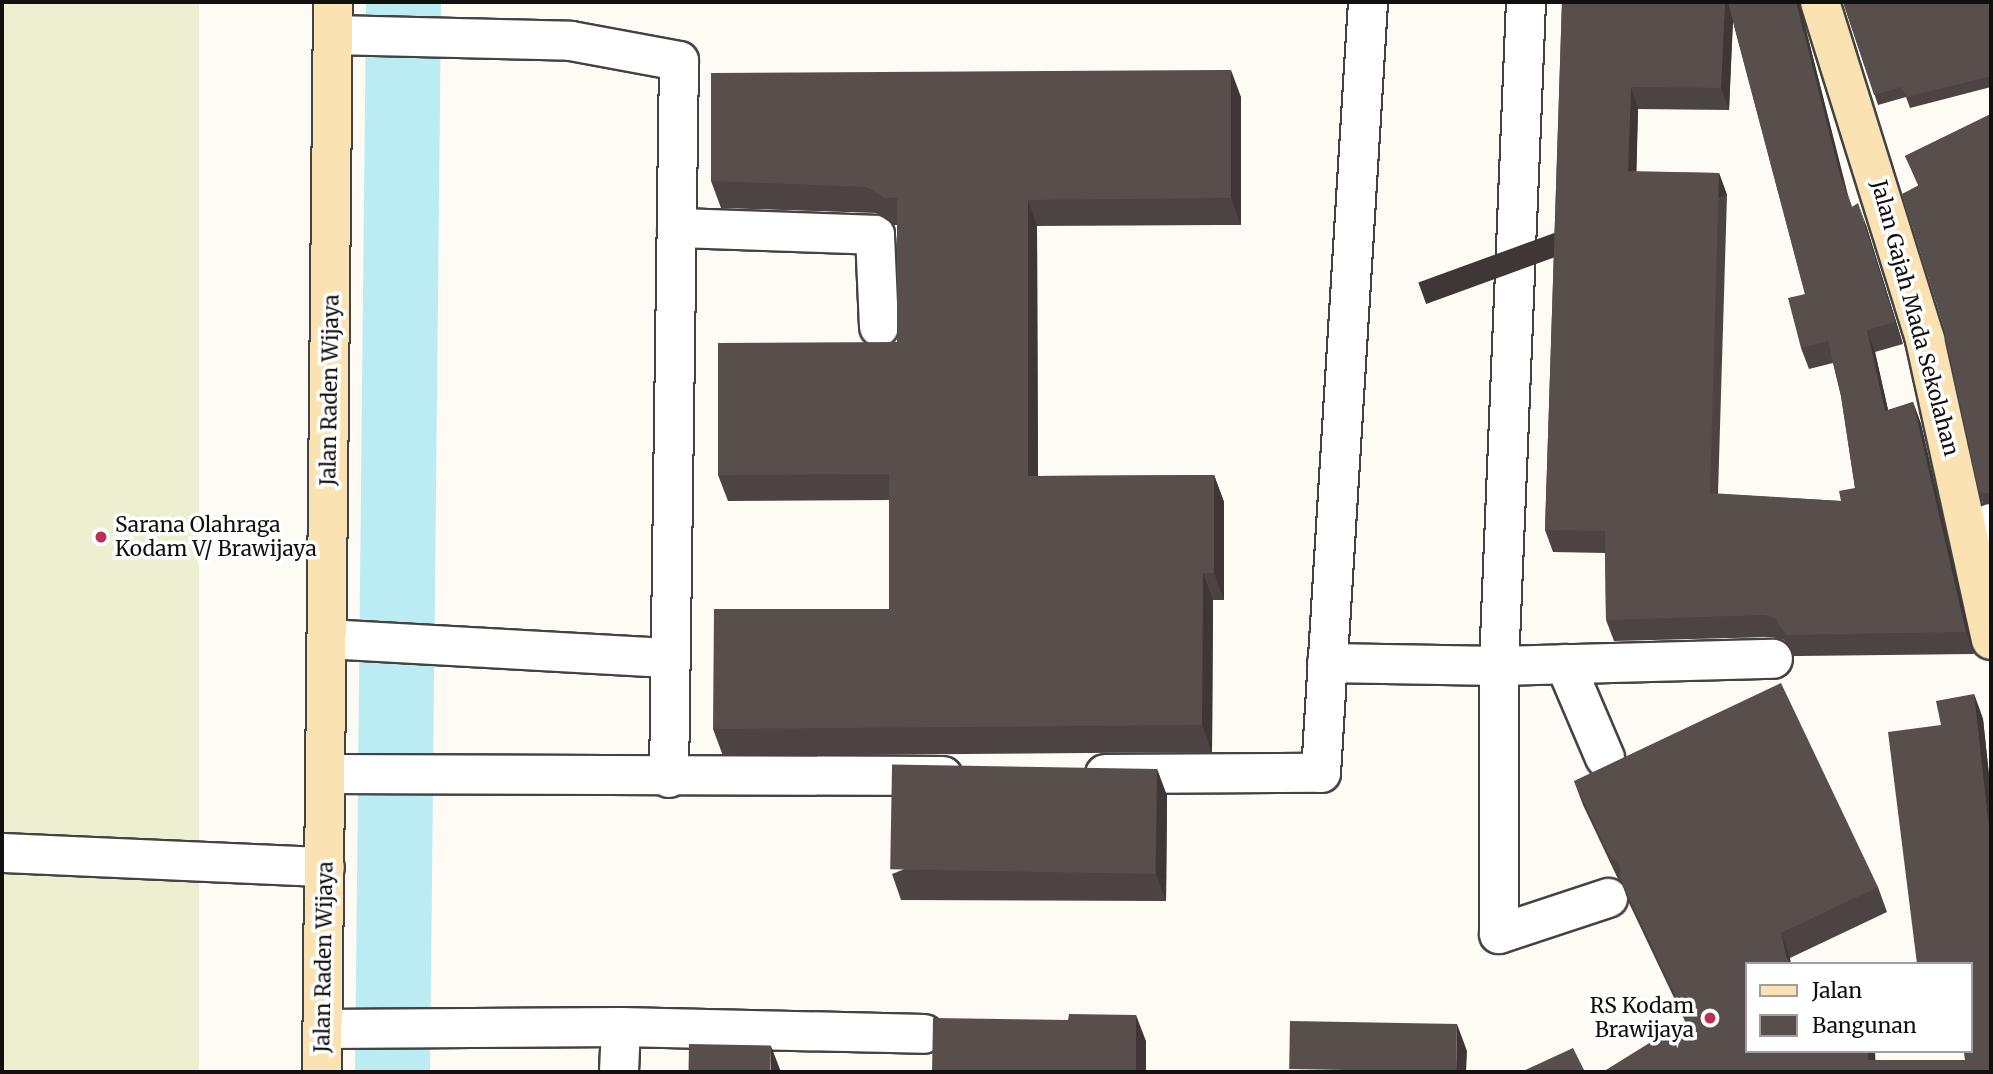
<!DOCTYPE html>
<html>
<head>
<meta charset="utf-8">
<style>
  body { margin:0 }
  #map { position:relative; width:1993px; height:1074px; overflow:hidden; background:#fefaf4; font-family:Merriweather,serif }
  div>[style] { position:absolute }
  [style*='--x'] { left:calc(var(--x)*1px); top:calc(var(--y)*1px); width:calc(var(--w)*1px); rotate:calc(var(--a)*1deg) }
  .pitch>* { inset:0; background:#ecf0d0; transform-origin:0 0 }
  .river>* { height:75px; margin:-37.5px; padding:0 37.5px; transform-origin:37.5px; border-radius:37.5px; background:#bbebf3 }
  .roads { filter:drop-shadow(2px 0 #434343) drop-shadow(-2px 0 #434343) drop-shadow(0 2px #434343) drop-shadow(0 -2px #434343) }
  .street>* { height:38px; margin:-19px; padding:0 19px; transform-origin:19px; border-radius:19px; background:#fff }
  .secondary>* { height:38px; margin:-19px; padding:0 19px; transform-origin:19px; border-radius:19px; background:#fae2b3 }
  .wall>* { inset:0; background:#4c4442 }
  .shaded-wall>* { inset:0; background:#3e3736; transform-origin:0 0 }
  .building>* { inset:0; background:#584f4d; transform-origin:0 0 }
  .dots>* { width:19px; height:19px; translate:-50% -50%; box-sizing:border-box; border:4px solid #fff; border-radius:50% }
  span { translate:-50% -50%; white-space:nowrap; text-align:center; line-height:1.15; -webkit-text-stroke:7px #fff; paint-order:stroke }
  .street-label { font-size:21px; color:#101010 }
  .poi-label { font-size:21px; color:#101010 }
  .left { translate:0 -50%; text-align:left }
  .right { translate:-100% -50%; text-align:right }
  .frame { position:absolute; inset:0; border:4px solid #101010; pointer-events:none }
  .legend { position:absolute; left:1745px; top:962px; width:228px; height:91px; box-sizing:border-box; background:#fff; border:2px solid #9f9f9f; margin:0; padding:9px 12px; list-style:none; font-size:21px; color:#101010 }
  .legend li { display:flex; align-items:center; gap:14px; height:35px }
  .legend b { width:35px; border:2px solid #9f9f9f }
</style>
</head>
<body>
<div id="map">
  <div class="pitch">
    <div style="left:2px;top:2px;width:197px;height:1070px"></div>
  </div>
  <div class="river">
    <div style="--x:392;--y:1072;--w:1070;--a:-89.41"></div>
  </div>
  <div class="roads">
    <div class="street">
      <div style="--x:1526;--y:2;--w:665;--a:92.33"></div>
      <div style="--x:1499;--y:666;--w:274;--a:-1.5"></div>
      <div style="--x:333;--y:35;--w:238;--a:1.4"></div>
      <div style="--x:571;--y:41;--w:110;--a:10.5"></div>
      <div style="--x:679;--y:61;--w:717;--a:90.8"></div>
      <div style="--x:677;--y:228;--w:198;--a:2"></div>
      <div style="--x:875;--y:235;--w:92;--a:87.5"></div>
      <div style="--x:1970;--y:532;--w:23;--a:-23"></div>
      <div style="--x:327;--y:639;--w:344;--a:3.2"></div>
      <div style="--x:1327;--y:663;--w:172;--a:1"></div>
      <div style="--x:1499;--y:666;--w:268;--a:90"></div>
      <div style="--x:1499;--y:934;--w:115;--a:-18.3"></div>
      <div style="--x:1565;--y:664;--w:102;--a:66.9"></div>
      <div style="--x:326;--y:774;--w:617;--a:0.19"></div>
      <div style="--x:1105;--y:774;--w:216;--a:-0.3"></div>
      <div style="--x:1321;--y:773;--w:772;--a:-86.51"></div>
      <div style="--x:2;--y:853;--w:323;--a:2.5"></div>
      <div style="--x:323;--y:1029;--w:298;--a:-0.4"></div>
      <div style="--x:621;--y:1027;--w:303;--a:1.3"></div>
      <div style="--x:619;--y:1072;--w:45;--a:-87.5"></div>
    </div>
    <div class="secondary">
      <div style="--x:1820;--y:2;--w:354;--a:72.7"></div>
      <div style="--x:1925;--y:340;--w:307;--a:77.6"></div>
      <div style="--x:322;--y:1072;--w:1070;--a:-89.41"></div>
    </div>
  </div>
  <div class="wall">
    <div style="clip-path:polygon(evenodd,1562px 2px,1799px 2px,1848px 195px,1852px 207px,1866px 225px,1903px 344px,1875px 352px,1888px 410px,1913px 402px,1921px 424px,1974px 654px,1794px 656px,1784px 640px,1772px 637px,1614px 641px,1606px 620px,1605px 553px,1553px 552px,1545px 530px,1562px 2px,1733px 22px,1805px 294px,1801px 348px,1809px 369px,1833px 363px,1841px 396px,1855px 488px,1841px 501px,1718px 494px,1727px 195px,1719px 173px,1636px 172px,1638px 109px,1729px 110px,1733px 22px)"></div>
    <div style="clip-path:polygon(1843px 2px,1991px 2px,1991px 87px,1910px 108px,1906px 97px,1878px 105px)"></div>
    <div style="clip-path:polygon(1241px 97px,1241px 225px,1037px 226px,1038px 476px,1214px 475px,1224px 502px,1224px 600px,1213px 600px,1212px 752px,723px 756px,713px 729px,889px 609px,889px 500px,728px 501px,718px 475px,897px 342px,897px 225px,894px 225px,876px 213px,721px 208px,711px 181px)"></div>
    <div style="clip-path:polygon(1991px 114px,1991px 504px,1983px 503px,1979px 492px,1918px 185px,1905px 156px)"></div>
    <div style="clip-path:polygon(1974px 694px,1983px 719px,1991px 794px,1991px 1072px,1603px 1072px,1685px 1021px,1629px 903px,1622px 884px,1618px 879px,1583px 805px,1574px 781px,1878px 887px,1887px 912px,1790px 958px,1746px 964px,1875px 1060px,1965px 1060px,1941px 725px)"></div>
    <div style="clip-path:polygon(1157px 769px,1167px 796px,1166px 901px,901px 900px,892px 874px)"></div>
  </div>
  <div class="shaded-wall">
    <div style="clip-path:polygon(1725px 2px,1729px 2px,1733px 15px,1729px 110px,1721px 88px)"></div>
    <div style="clip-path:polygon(1796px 2px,1799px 2px,1848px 197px,1840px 175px)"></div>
    <div style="clip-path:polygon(1231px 70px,1241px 97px,1241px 225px,1231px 198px)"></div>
    <div style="clip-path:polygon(1631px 87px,1638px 109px,1636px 193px,1628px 171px)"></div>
    <div style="left:1719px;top:173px;width:23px;height:320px;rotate:70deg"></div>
    <div style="clip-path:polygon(1028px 200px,1037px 226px,1038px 503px,1028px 476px)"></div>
    <div style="clip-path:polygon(1858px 203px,1866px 225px,1903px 344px,1895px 322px)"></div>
    <div style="clip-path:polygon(1867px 330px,1875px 352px,1893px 432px,1885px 411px)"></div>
    <div style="clip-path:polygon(1913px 402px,1921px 424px,1974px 654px,1966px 632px)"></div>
    <div style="clip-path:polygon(1214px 475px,1224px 502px,1224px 600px,1214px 573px)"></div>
    <div style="clip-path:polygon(1203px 573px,1213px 600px,1212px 752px,1202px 725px)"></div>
    <div style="clip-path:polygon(1974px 694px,1983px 719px,1991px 794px,1991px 846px)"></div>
    <div style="clip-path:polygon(1157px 769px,1167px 796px,1166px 901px,1156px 874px)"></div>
    <div style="clip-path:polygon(1781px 933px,1790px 958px,1791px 964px,1788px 964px)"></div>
    <div style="clip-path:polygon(1136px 1015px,1146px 1041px,1146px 1072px,1136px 1072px)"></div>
    <div style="clip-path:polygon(1457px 1024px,1467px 1051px,1466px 1072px,1456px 1072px)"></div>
    <div style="clip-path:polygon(771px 1046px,781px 1072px,771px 1072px)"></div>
    <div style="clip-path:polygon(1867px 1051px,1875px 1051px,1876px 1072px,1868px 1060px)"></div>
  </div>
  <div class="building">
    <div style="clip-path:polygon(1562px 2px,1725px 2px,1721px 88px,1631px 87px,1628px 171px,1719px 173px,1710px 493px,1841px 501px,1839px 491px,1855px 488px,1841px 396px,1828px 341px,1801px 348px,1788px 298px,1805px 294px,1728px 2px,1796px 2px,1840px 175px,1852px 207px,1858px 203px,1895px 322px,1867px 330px,1885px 411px,1913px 402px,1966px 632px,1786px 635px,1776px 619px,1765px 615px,1606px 620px,1605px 531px,1545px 530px)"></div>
    <div style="clip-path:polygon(1843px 2px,1991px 2px,1991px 76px,1906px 97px,1902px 87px,1874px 95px)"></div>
    <div style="clip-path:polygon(1231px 70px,1231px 198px,1028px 200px,1028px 476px,1214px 475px,1214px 573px,1203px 573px,1202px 725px,713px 729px,714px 609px,889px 609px,889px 474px,718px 475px,718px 343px,897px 342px,897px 198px,885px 198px,866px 187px,711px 181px,711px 73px)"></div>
    <div style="clip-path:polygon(1991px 114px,1991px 494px,1979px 492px,1943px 325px,1902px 194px,1919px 185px,1905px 156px)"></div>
    <div style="clip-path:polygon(1781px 683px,1878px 887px,1781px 933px,1788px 964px,1746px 964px,1746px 1051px,1867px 1051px,1868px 1060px,1965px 1060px,1964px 1051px,1970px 1051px,1970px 964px,1917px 964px,1888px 732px,1941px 725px,1936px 701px,1974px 694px,1991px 846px,1991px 1072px,1603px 1072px,1687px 1020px,1620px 878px,1620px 866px,1609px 855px,1574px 781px)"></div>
    <div style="left:1157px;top:769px;width:105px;height:265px;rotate:91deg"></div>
    <div style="clip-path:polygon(1069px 1014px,1136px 1015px,1136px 1072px,932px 1072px,933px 1018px,1068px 1020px)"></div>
    <div style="left:1457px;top:1024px;width:48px;height:167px;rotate:91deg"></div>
    <div style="left:689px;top:1044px;width:82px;height:28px;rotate:1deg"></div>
    <div style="clip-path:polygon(1573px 1048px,1585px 1072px,1521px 1072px)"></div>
  </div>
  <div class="dots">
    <div style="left:101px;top:537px;background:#b92f55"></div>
    <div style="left:1710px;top:1018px;background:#b92f55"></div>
  </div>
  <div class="street-label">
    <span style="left:1915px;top:318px;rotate:75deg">Jalan Gajah Mada Sekolahan</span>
    <span style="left:330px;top:390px;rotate:-89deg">Jalan Raden Wijaya</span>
    <span style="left:324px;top:957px;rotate:-89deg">Jalan Raden Wijaya</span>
  </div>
  <div class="poi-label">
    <span class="left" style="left:115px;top:537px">Sarana Olahraga<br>Kodam V/ Brawijaya</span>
    <span class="right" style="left:1694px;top:1018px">RS Kodam<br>Brawijaya</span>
  </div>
  <div class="frame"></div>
  <ul class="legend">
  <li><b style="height:9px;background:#fae2b3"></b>Jalan</li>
  <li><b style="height:19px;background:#584f4d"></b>Bangunan</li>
  </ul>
</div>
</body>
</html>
